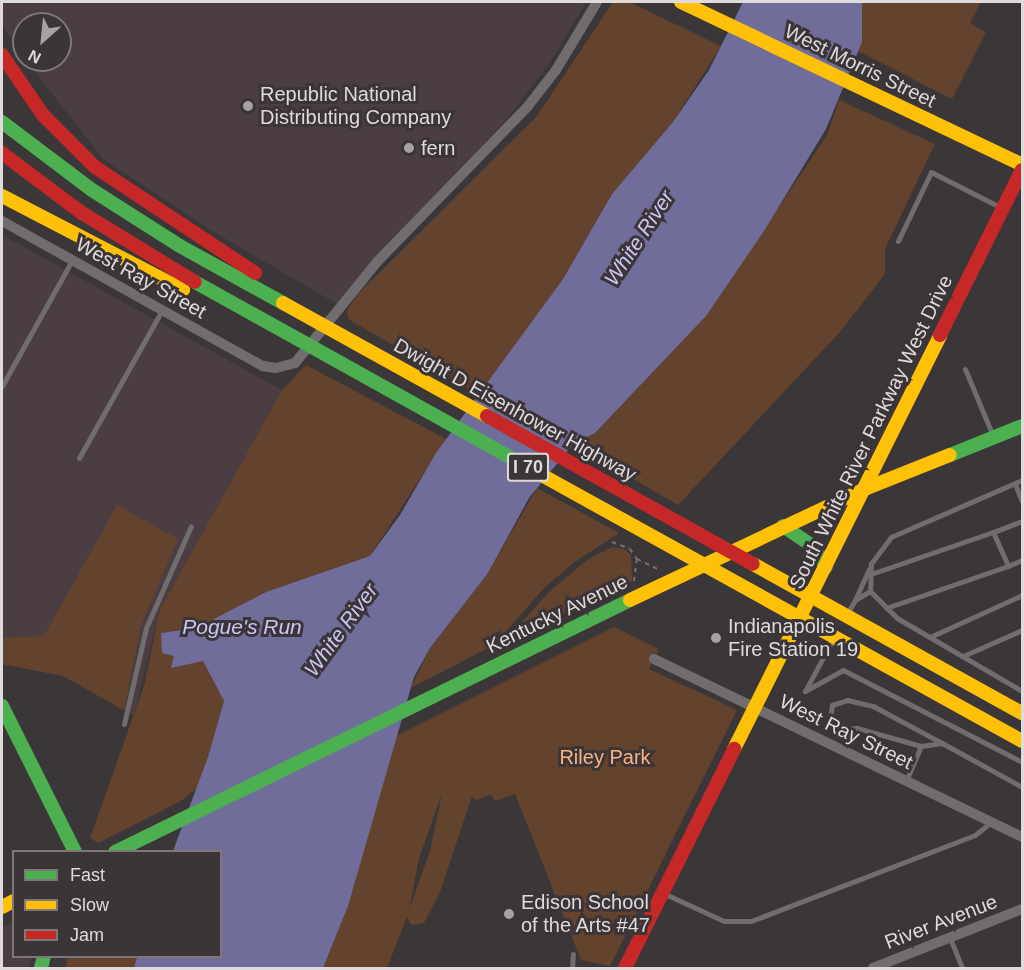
<!DOCTYPE html>
<html>
<head>
<meta charset="utf-8">
<style>
  body { margin:0 }
  #map { position:relative; width:1024px; height:970px; overflow:hidden; background:#3b3638; font-family:Helvetica,sans-serif }
  div>[style] { position:absolute }
  [style*='--x'] { left:calc(var(--x)*1px); top:calc(var(--y)*1px); width:calc(var(--w)*1px); rotate:calc(var(--a)*1deg) }
  .built>* { inset:0; background:#4a3e43 }
  .green>* { inset:0; background:#63432d }
  .water>* { inset:0; background:#716d9a }
  .path>* { height:1.5px; margin-top:-0.75px; transform-origin:0; background:repeating-linear-gradient(90deg,#757274 0 4.5px,transparent 0 9px) }
  .lane>* { height:5px; margin:-2.5px; padding:0 2.5px; transform-origin:2.5px; border-radius:2.5px; background:#716d6f }
  .street>* { height:10px; margin:-5px; padding:0 5px; transform-origin:5px; border-radius:5px; background:#716d6f }
  .fast>* { height:14px; margin:-7px; padding:0 7px; transform-origin:7px; border-radius:7px; background:#4caf50 }
  .slow>* { height:14px; margin:-7px; padding:0 7px; transform-origin:7px; border-radius:7px; background:#ffc107 }
  .jam>* { height:14px; margin:-7px; padding:0 7px; transform-origin:7px; border-radius:7px; background:#c62828 }
  .dots>* { width:16px; height:16px; translate:-50% -50%; box-sizing:border-box; border:3px solid #3c3538; border-radius:50% }
  span { translate:-50% -50%; white-space:nowrap; text-align:center; line-height:1.15; -webkit-text-stroke:6px #3c3538; paint-order:stroke }
  .shield-label span { padding:2px 4px; background:#3c3538; border:2px solid; border-radius:4px; -webkit-text-stroke-width:0 }
  .shield-label { font-size:18px; color:#dfdadc; font-weight:700 }
  .street-label { font-size:20px; color:#dfdadc }
  .poi-label { font-size:20px; color:#dfdadc }
  .left { translate:0 -50%; text-align:left }
  .park-label { font-size:20px; color:#fab37f }
  .water-label { font-size:21px; color:#c9c6f5; font-style:italic }
  .frame { position:absolute; inset:0; border:3px solid #dfdadc; pointer-events:none }
  .legend { position:absolute; left:12px; top:850px; width:210px; height:108px; box-sizing:border-box; background:#3c3538; border:2px solid #7d777a; margin:0; padding:8px 10px; list-style:none; font-size:18px; color:#dfdadc }
  .legend li { display:flex; align-items:center; gap:12px; height:30px }
  .legend b { width:30px; border:2px solid #7d777a }
  .north { position:absolute; left:12px; top:12px; width:60px; height:60px; box-sizing:border-box; background:#3c3538; border:2px solid #7d777a; border-radius:50%; rotate:207deg; font-size:16px; font-weight:700; line-height:24px; text-align:center; color:#dfdadc }
  .north::after { content:''; display:block; margin:auto; width:21px; height:27px; background:#a6a1a3; clip-path:polygon(50% 0,100% 100%,50% 72%,0 100%) }
</style>
</head>
<body>
<div id="map">
  <div class="built">
    <div style="clip-path:polygon(2px 2px,586px 2px,548px 65px,506px 120px,337px 304px,217px 234px,103px 159px,26px 60px,60px 60px,60px 24px,24px 24px,24px 57px,2px 24px)"></div>
    <div style="clip-path:polygon(2px 235px,282px 390px,160px 609px,134px 716px,63px 676px,2px 664px)"></div>
    <div style="clip-path:polygon(13px 922px,14px 956px,31px 957px,28px 968px,2px 968px,2px 927px)"></div>
  </div>
  <div class="green">
    <div style="clip-path:polygon(613px 2px,629px 2px,721px 46px,673px 122px,612px 194px,563px 279px,479px 395px,348px 319px,347px 310px,358px 294px,537px 116px)"></div>
    <div style="clip-path:polygon(862px 2px,981px 2px,970px 23px,986px 32px,952px 99px,858px 51px,862px 42px)"></div>
    <div style="clip-path:polygon(839px 100px,935px 144px,885px 249px,885px 274px,840px 332px,678px 505px,573px 444px,595px 433px,706px 316px,827px 135px)"></div>
    <div style="clip-path:polygon(306px 365px,446px 439px,370px 556px,266px 592px,210px 626px,162px 633px,162px 653px,203px 661px,224px 701px,208px 757px,197px 788px,181px 801px,98px 843px,90px 838px,144px 686px,160px 609px,282px 390px)"></div>
    <div style="clip-path:polygon(537px 488px,619px 533px,576px 561px,545px 587px,494px 645px,411px 688px,430px 648px,488px 573px)"></div>
    <div style="clip-path:polygon(117px 505px,178px 539px,141px 625px,124px 710px,63px 676px,2px 664px,2px 638px,44px 636px)"></div>
    <div style="clip-path:polygon(612px 547px,624px 549px,631px 555px,632px 581px,506px 640px,549px 592px,587px 560px)"></div>
    <div style="clip-path:polygon(evenodd,614px 627px,659px 649px,649px 669px,737px 710px,610px 966px,581px 960px,515px 794px,495px 801px,491px 795px,475px 800px,472px 796px,440px 892px,424px 923px,411px 925px,407px 917px,387px 968px,323px 968px,348px 906px,394px 737px,614px 627px,442px 794px,430px 851px,409px 910px,419px 858px,442px 794px)"></div>
    <div style="clip-path:polygon(68px 957px,68px 956px,137px 957px,134px 968px,66px 968px)"></div>
  </div>
  <div class="water">
    <div style="clip-path:polygon(743px 2px,862px 2px,862px 42px,826px 129px,764px 231px,706px 316px,595px 433px,573px 444px,529px 498px,488px 573px,430px 648px,414px 677px,348px 906px,323px 968px,134px 968px,137px 957px,220px 956px,220px 852px,173px 851px,208px 757px,224px 701px,203px 661px,171px 668px,174px 656px,162px 653px,161px 633px,210px 626px,214px 619px,266px 592px,370px 556px,400px 515px,436px 453px,563px 279px,612px 194px,673px 122px,709px 70px)"></div>
  </div>
  <div class="path">
    <div style="--x:612;--y:542;--w:19;--a:21"></div>
    <div style="--x:630;--y:549;--w:12;--a:55"></div>
    <div style="--x:637;--y:559;--w:24;--a:97"></div>
    <div style="--x:637;--y:559;--w:25;--a:26"></div>
  </div>
  <div class="lane">
    <div style="--x:898;--y:241;--w:76;--a:-64.4"></div>
    <div style="--x:931;--y:172;--w:80;--a:26.9"></div>
    <div style="--x:965;--y:369;--w:73;--a:67.3"></div>
    <div style="--x:2;--y:386;--w:144;--a:-60.9"></div>
    <div style="--x:79;--y:458;--w:170;--a:-60.7"></div>
    <div style="--x:1022;--y:480;--w:143;--a:156.5"></div>
    <div style="--x:891;--y:537;--w:34;--a:127"></div>
    <div style="--x:871;--y:564;--w:27;--a:92"></div>
    <div style="--x:870;--y:591;--w:38;--a:45"></div>
    <div style="--x:897;--y:618;--w:145;--a:30.3"></div>
    <div style="--x:1015;--y:484;--w:18;--a:68"></div>
    <div style="--x:1022;--y:521;--w:31;--a:159"></div>
    <div style="--x:993;--y:532;--w:37;--a:66"></div>
    <div style="--x:1008;--y:566;--w:15;--a:-23"></div>
    <div style="--x:871;--y:574;--w:129;--a:-19"></div>
    <div style="--x:856;--y:598;--w:32;--a:-66"></div>
    <div style="--x:886;--y:608;--w:129;--a:-19"></div>
    <div style="--x:848;--y:612;--w:14;--a:-60"></div>
    <div style="--x:855;--y:600;--w:17;--a:-31"></div>
    <div style="--x:930;--y:637;--w:101;--a:-24.5"></div>
    <div style="--x:832;--y:641;--w:57;--a:118.4"></div>
    <div style="--x:805;--y:691;--w:43;--a:-28.9"></div>
    <div style="--x:843;--y:670;--w:201;--a:27.2"></div>
    <div style="--x:963;--y:656;--w:64;--a:-23.8"></div>
    <div style="--x:124;--y:724;--w:98;--a:-77.1"></div>
    <div style="--x:146;--y:628;--w:111;--a:-66.2"></div>
    <div style="--x:921;--y:746;--w:66;--a:-164.3"></div>
    <div style="--x:857;--y:728;--w:13;--a:176"></div>
    <div style="--x:844;--y:729;--w:18;--a:-142"></div>
    <div style="--x:830;--y:718;--w:13;--a:-81"></div>
    <div style="--x:832;--y:705;--w:16;--a:-18"></div>
    <div style="--x:847;--y:700;--w:27;--a:13"></div>
    <div style="--x:873;--y:706;--w:78;--a:28.2"></div>
    <div style="--x:906;--y:781;--w:38;--a:-67"></div>
    <div style="--x:921;--y:746;--w:21;--a:-8"></div>
    <div style="--x:942;--y:743;--w:91;--a:28.8"></div>
    <div style="--x:663;--y:893;--w:67;--a:24.7"></div>
    <div style="--x:724;--y:921;--w:27;--a:0"></div>
    <div style="--x:751;--y:921;--w:240;--a:-21"></div>
    <div style="--x:975;--y:835;--w:21;--a:-39"></div>
    <div style="--x:950;--y:938;--w:32;--a:68"></div>
    <div style="--x:572;--y:968;--w:14;--a:-86"></div>
  </div>
  <div class="street">
    <div style="--x:2;--y:221;--w:299;--a:29.1"></div>
    <div style="--x:263;--y:366;--w:13;--a:9"></div>
    <div style="--x:276;--y:368;--w:20;--a:-15"></div>
    <div style="--x:295;--y:363;--w:130;--a:-50.9"></div>
    <div style="--x:377;--y:262;--w:217;--a:-45.9"></div>
    <div style="--x:528;--y:106;--w:46;--a:-52.1"></div>
    <div style="--x:556;--y:70;--w:79;--a:-58.9"></div>
    <div style="--x:654;--y:659;--w:409;--a:25.8"></div>
    <div style="--x:873;--y:968;--w:160;--a:-21.6"></div>
  </div>
  <div class="fast">
    <div style="--x:2;--y:122;--w:113;--a:37.1"></div>
    <div style="--x:92;--y:190;--w:104;--a:32.5"></div>
    <div style="--x:180;--y:246;--w:118;--a:29"></div>
    <div style="--x:195;--y:282;--w:393;--a:29.1"></div>
    <div style="--x:950;--y:455;--w:78;--a:-21.9"></div>
    <div style="--x:783;--y:526;--w:37;--a:34"></div>
    <div style="--x:814;--y:547;--w:23;--a:59"></div>
    <div style="--x:2;--y:706;--w:163;--a:63.4"></div>
    <div style="--x:115;--y:852;--w:573;--a:-26.07"></div>
    <div style="--x:41;--y:968;--w:12;--a:-76"></div>
  </div>
  <div class="slow">
    <div style="--x:681;--y:2;--w:378;--a:25.5"></div>
    <div style="--x:2;--y:196;--w:204;--a:27.4"></div>
    <div style="--x:283;--y:303;--w:233;--a:29"></div>
    <div style="--x:538;--y:473;--w:553;--a:28.97"></div>
    <div style="--x:753;--y:564;--w:308;--a:29"></div>
    <div style="--x:630;--y:600;--w:262;--a:-25.3"></div>
    <div style="--x:867;--y:488;--w:89;--a:-21.7"></div>
    <div style="--x:734;--y:749;--w:462;--a:-63.5"></div>
    <div style="--x:2;--y:907;--w:13;--a:-27"></div>
  </div>
  <div class="jam">
    <div style="--x:2;--y:55;--w:73;--a:55.7"></div>
    <div style="--x:43;--y:115;--w:74;--a:45"></div>
    <div style="--x:95;--y:167;--w:192;--a:33.5"></div>
    <div style="--x:2;--y:153;--w:100;--a:36.9"></div>
    <div style="--x:82;--y:213;--w:132;--a:31.4"></div>
    <div style="--x:940;--y:335;--w:184;--a:-63.6"></div>
    <div style="--x:487;--y:416;--w:304;--a:29.1"></div>
    <div style="--x:625;--y:968;--w:245;--a:-63.5"></div>
  </div>
  <div class="dots">
    <div style="left:248px;top:106px;background:#a6a1a3"></div>
    <div style="left:409px;top:148px;background:#a6a1a3"></div>
    <div style="left:716px;top:638px;background:#a6a1a3"></div>
    <div style="left:509px;top:914px;background:#a6a1a3"></div>
  </div>
  <div class="shield-label">
    <span style="left:528px;top:467px">I 70</span>
  </div>
  <div class="street-label">
    <span style="left:860px;top:66px;rotate:26deg">West Morris Street</span>
    <span style="left:141px;top:278px;rotate:29deg">West Ray Street</span>
    <span style="left:515px;top:410px;rotate:29deg">Dwight D Eisenhower Highway</span>
    <span style="left:871px;top:432px;rotate:-64deg">South White River Parkway West Drive</span>
    <span style="left:557px;top:614px;rotate:-26deg">Kentucky Avenue</span>
    <span style="left:846px;top:732px;rotate:26deg">West Ray Street</span>
    <span style="left:941px;top:922px;rotate:-21deg">River Avenue</span>
  </div>
  <div class="poi-label">
    <span class="left" style="left:260px;top:106px">Republic National<br>Distributing Company</span>
    <span class="left" style="left:421px;top:148px">fern</span>
    <span class="left" style="left:728px;top:638px">Indianapolis<br>Fire Station 19</span>
    <span class="left" style="left:521px;top:914px">Edison School<br>of the Arts #47</span>
  </div>
  <div class="park-label">
    <span style="left:605px;top:757px">Riley Park</span>
  </div>
  <div class="water-label">
    <span style="left:639px;top:238px;rotate:-57deg">White River</span>
    <span style="left:242px;top:627px">Pogue's Run</span>
    <span style="left:341px;top:630px;rotate:-54deg">White River</span>
  </div>
  <div class="frame"></div>
  <ul class="legend">
  <li><b style="height:8px;background:#4caf50"></b>Fast</li>
  <li><b style="height:8px;background:#ffc107"></b>Slow</li>
  <li><b style="height:8px;background:#c62828"></b>Jam</li>
  </ul>
  <div class="north">N</div>
</div>
</body>
</html>
